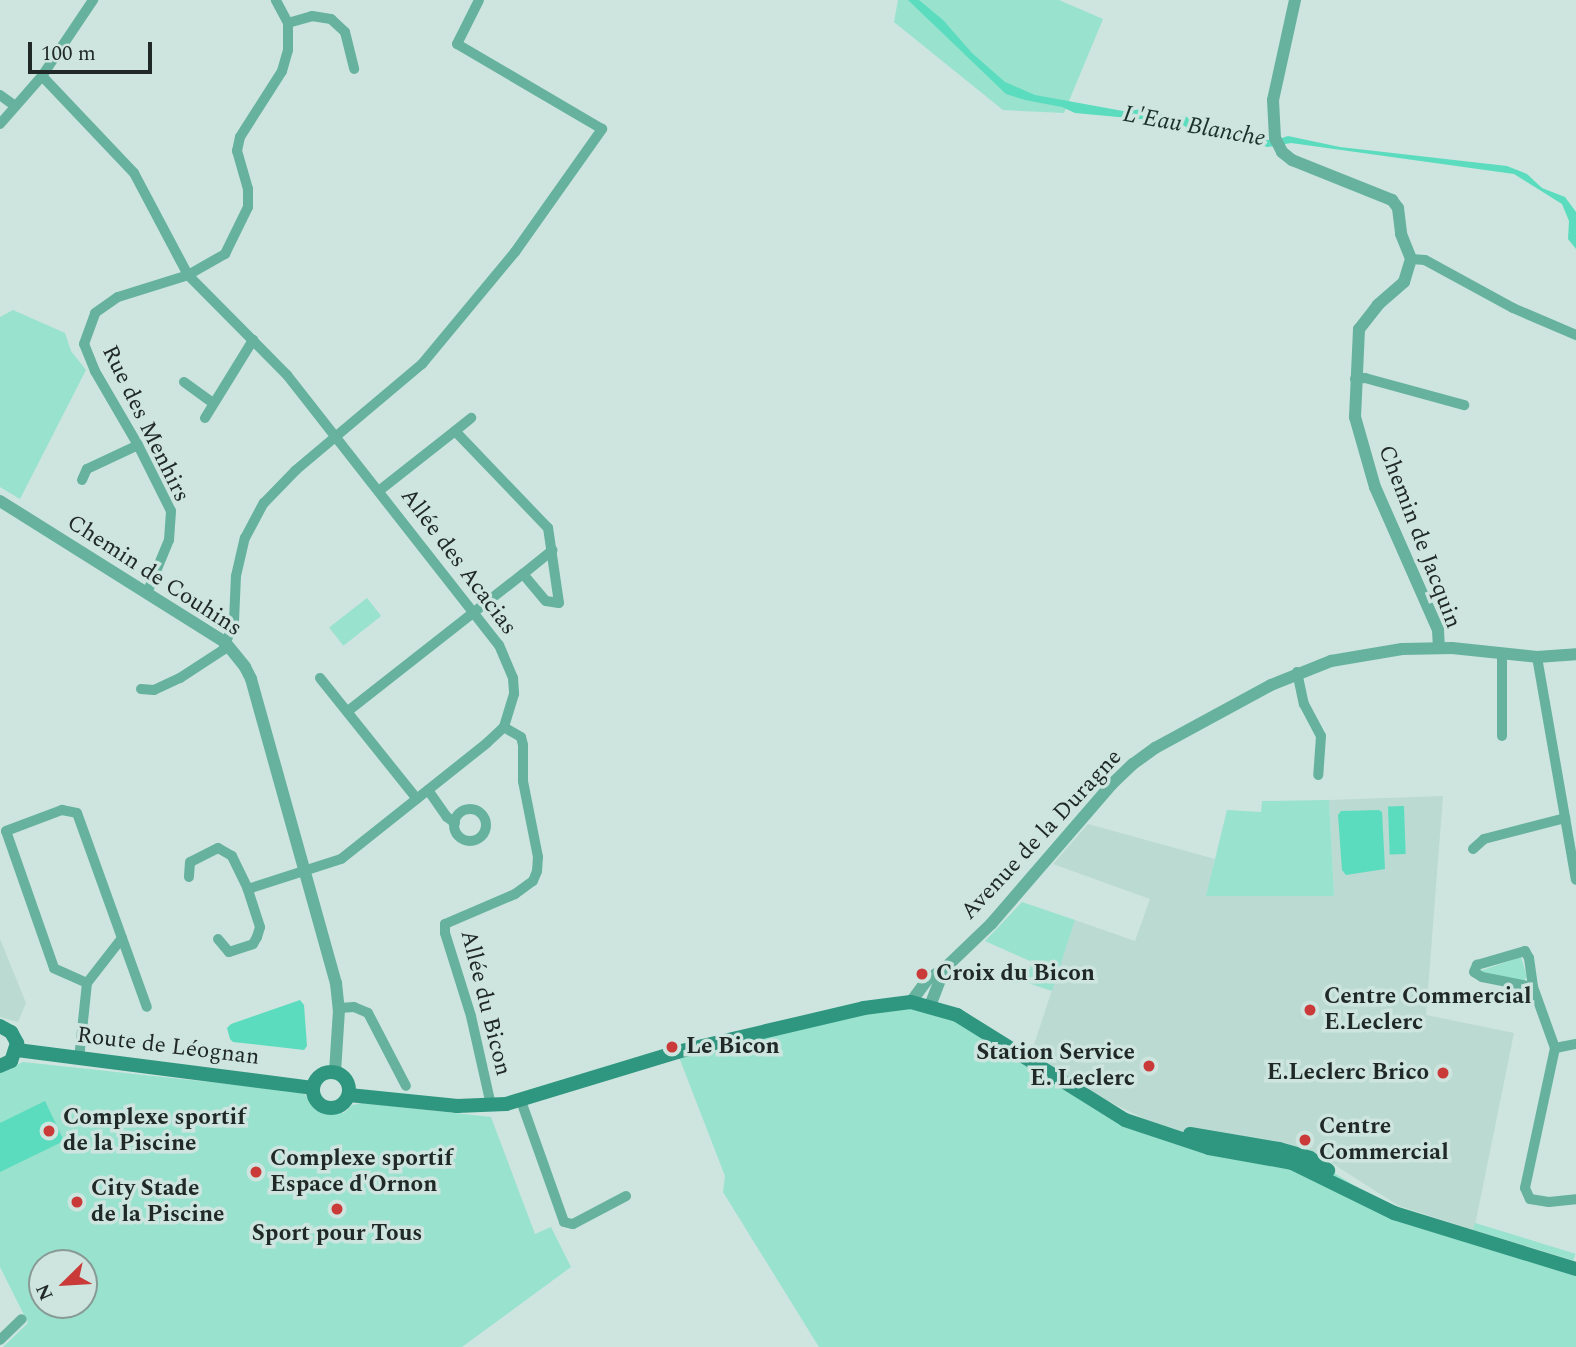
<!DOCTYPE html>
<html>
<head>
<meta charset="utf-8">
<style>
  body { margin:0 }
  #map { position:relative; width:1576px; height:1347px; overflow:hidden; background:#cde5de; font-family:Spectral,serif }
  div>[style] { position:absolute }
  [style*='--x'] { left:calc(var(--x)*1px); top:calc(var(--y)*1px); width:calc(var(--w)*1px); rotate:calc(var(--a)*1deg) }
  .built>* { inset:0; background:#bbdad2 }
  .green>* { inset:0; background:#98e2ce; transform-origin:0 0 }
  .water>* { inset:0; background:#5bdcbf; transform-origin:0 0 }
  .minor>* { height:10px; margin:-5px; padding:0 5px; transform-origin:5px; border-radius:5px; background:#66b29f }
  .minor>.ring { margin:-5px; padding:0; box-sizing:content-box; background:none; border:10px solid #66b29f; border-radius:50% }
  .tertiary>* { height:12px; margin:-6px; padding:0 6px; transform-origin:6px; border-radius:6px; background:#66b29f }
  .secondary>* { height:14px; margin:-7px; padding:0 7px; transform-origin:7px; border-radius:7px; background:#2f9680 }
  .secondary>.ring { margin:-7px; padding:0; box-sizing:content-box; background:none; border:14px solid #2f9680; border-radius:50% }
  .dots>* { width:19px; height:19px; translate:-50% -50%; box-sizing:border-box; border:4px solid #cde5de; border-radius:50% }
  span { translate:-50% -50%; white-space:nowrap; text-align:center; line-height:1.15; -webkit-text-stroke:7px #cde5de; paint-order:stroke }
  .street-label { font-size:23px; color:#202926 }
  .poi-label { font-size:23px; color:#202926; font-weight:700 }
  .left { translate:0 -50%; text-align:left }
  .right { translate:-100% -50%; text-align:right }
  .water-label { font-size:24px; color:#1a302a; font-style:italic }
  .north { position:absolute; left:28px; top:1249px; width:70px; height:70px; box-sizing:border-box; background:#cde5de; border:2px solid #889a94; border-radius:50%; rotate:246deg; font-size:19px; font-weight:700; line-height:28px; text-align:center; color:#202926 }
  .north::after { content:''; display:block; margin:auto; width:24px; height:32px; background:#c93a39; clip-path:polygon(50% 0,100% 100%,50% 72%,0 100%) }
  .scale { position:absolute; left:28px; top:42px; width:124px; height:32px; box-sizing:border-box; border:4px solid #202926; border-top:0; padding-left:9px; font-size:21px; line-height:24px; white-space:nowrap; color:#202926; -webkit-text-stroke:5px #cde5de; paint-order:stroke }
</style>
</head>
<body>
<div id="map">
  <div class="built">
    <div style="clip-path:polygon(1443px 796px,1426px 1015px,1514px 1033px,1474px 1230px,1399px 1206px,1316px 1153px,1188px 1133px,1147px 1120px,1095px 1095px,1030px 1057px,1075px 920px,1135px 941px,1150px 899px,1053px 864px,1088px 824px,1215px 859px,1207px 896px,1334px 896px,1329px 800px)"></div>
    <div style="clip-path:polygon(0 939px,26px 1003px,18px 1022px,0 1017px)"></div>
  </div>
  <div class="green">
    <div style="clip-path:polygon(898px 0,1059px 0,1103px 19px,1064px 113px,1003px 110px,894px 22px)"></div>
    <div style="clip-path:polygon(13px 310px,65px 333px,71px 351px,86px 370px,20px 499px,0 487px,0 317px)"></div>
    <div style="left:367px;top:598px;width:23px;height:48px;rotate:52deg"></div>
    <div style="clip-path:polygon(1329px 800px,1334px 896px,1206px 896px,1227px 810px,1261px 812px,1262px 801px)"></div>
    <div style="clip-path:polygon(1022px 902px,1075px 920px,1052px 991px,1025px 982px,1032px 962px,985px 941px)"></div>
    <div style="clip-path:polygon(1521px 957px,1527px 977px,1524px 981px,1482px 974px,1480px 971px)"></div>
    <div style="clip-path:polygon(930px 1006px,1095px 1103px,1148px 1125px,1310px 1158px,1373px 1197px,1404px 1212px,1576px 1269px,1576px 1347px,819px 1347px,723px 1192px,725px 1176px,677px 1052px,864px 1008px)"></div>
    <div style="clip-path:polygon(evenodd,23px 1062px,303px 1092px,312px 1104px,326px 1113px,344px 1113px,352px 1105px,363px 1103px,491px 1117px,535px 1234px,551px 1227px,571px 1267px,462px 1347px,3px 1347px,28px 1323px,0 1267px,0 1072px,23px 1062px,42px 1263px,84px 1263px,84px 1305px,42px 1305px,42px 1263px)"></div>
    <div style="left:1475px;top:1223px;width:105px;height:7px;rotate:17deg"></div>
  </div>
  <div class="water">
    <div style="clip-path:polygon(908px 0,919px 0,943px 20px,972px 53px,1005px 82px,1035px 95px,1123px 111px,1144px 109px,1166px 115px,1187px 117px,1211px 128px,1273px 141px,1288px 136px,1340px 147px,1507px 166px,1527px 174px,1542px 188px,1565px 197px,1576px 212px,1576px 249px,1568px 239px,1569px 221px,1562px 204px,1514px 174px,1291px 143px,1268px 147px,1161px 121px,1075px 113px,1062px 107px,1025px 100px,1006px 94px)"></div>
    <div style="left:1404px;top:806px;width:48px;height:16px;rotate:88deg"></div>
    <div style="clip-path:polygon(1379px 810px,1382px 812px,1385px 869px,1346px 875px,1342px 870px,1338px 815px,1341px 811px)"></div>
    <div style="clip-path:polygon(300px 1000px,304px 1005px,307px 1046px,304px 1050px,233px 1042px,230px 1039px,227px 1028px,231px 1024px)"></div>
    <div style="clip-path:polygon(45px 1101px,64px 1141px,0 1172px,0 1123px)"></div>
  </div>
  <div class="minor">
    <div style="--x:288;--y:23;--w:25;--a:-16"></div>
    <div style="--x:312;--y:16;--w:19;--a:9"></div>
    <div style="--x:331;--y:19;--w:19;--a:43"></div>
    <div style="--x:345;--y:32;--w:38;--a:76"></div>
    <div style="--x:42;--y:76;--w:134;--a:46.5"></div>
    <div style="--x:134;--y:173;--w:115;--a:62.1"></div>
    <div style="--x:188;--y:275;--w:141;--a:45.3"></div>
    <div style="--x:287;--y:375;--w:343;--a:51.9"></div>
    <div style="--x:499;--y:645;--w:36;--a:67"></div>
    <div style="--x:513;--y:678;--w:16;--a:86"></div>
    <div style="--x:514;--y:694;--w:34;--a:107"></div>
    <div style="--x:504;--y:727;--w:23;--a:137"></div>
    <div style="--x:487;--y:743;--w:186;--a:141.5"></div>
    <div style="--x:341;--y:859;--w:98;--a:162.1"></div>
    <div style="--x:248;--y:889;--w:37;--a:-116"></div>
    <div style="--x:232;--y:856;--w:16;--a:-150"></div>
    <div style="--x:218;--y:848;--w:31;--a:153"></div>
    <div style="--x:190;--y:862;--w:15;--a:94"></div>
    <div style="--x:0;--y:95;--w:19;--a:36"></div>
    <div style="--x:0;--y:124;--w:64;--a:-48.8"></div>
    <div style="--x:42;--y:76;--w:92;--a:-56.1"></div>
    <div style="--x:1411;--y:259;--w:14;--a:4"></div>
    <div style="--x:1425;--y:260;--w:100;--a:28.6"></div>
    <div style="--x:1513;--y:308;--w:69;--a:23.2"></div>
    <div style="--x:1355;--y:379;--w:10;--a:-6"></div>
    <div style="--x:1365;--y:378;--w:103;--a:15.3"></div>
    <div style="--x:184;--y:382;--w:36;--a:36"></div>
    <div style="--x:205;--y:418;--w:92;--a:-58.4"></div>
    <div style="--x:455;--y:431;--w:21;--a:-39"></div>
    <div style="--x:82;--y:480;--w:12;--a:-66"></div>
    <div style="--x:87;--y:469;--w:56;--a:-25.2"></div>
    <div style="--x:523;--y:574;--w:38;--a:-39"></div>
    <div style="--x:147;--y:593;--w:57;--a:-67.5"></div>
    <div style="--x:169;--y:540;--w:29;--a:-86"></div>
    <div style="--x:171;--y:511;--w:74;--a:-116.6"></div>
    <div style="--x:138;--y:445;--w:86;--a:-120.2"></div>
    <div style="--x:95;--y:371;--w:29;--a:-112"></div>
    <div style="--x:84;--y:344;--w:33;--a:-70"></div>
    <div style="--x:95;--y:313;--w:28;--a:-35"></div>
    <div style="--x:118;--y:297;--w:73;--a:-17.4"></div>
    <div style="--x:188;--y:275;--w:43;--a:-29.6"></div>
    <div style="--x:225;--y:254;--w:52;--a:-63.9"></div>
    <div style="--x:248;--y:207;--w:18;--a:-90"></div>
    <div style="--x:248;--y:189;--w:40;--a:-106"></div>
    <div style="--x:237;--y:151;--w:14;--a:-78"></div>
    <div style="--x:240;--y:137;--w:78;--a:-57.5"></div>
    <div style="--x:282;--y:71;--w:22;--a:-74"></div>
    <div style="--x:288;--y:50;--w:27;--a:-90"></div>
    <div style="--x:288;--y:23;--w:26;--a:-118"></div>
    <div style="--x:1502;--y:654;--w:82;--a:90"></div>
    <div style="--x:1537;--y:657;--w:226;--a:80.1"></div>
    <div style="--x:1297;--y:672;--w:33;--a:78"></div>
    <div style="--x:1304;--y:704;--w:36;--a:62"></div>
    <div style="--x:1321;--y:736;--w:39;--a:94"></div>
    <div style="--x:320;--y:678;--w:155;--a:51.3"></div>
    <div style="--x:141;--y:689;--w:13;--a:4"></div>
    <div style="--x:154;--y:690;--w:29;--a:-25"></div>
    <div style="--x:180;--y:678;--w:51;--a:-33.1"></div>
    <div style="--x:223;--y:650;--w:31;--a:-69"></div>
    <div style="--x:234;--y:621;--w:45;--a:-87.5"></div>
    <div style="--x:236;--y:576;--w:39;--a:-77"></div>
    <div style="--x:245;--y:538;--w:40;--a:-62"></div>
    <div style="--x:264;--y:503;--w:46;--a:-45.9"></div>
    <div style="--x:296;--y:470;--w:165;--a:-40.1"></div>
    <div style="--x:422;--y:364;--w:146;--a:-50.3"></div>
    <div style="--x:515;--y:252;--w:151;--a:-54.7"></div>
    <div style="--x:602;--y:129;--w:168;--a:-149.6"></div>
    <div style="--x:457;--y:44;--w:49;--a:-63.4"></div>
    <div style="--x:348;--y:711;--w:222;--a:-38.1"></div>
    <div style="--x:523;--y:574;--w:35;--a:50"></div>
    <div style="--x:546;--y:601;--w:13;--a:9"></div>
    <div style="--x:559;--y:603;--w:76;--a:-98.3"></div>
    <div style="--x:548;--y:528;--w:134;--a:-133.8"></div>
    <div style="--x:455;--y:431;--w:95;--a:141.8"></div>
    <div style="--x:428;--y:790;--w:33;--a:55"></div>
    <div style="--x:447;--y:817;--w:10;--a:37"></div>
    <div class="ring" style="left:454px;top:809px;width:22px;height:22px"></div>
    <div style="--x:1473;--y:849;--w:15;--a:-42"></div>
    <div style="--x:1484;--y:839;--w:84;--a:-14.5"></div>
    <div style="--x:218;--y:939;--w:17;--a:50"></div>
    <div style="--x:229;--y:952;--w:25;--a:-18"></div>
    <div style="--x:253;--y:944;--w:8;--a:-60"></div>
    <div style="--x:257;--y:937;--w:10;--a:-73"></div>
    <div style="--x:260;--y:927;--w:40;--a:-108"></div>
    <div style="--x:87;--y:983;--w:57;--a:-52.1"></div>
    <div style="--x:1533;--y:987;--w:52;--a:-168.9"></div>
    <div style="--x:1482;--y:977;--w:9;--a:-148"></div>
    <div style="--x:1474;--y:972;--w:8;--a:-67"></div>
    <div style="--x:1477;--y:965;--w:50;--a:-16.3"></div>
    <div style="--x:1525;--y:951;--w:8;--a:60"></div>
    <div style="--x:1529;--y:958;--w:29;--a:82"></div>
    <div style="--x:1533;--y:987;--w:65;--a:70.2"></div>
    <div style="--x:339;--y:1008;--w:15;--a:-4"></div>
    <div style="--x:354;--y:1007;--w:15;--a:23"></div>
    <div style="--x:368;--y:1013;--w:82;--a:62.5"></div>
    <div style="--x:1576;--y:1044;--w:21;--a:169"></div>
    <div style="--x:1555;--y:1048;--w:143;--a:102.1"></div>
    <div style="--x:1525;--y:1188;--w:12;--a:66"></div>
    <div style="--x:1530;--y:1199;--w:19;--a:9"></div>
    <div style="--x:1549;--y:1202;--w:27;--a:-6"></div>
    <div style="--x:79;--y:1059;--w:76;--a:-84"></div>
    <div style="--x:87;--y:983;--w:36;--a:-156"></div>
    <div style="--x:54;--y:968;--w:145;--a:-109.3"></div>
    <div style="--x:6;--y:831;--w:60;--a:-20.6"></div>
    <div style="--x:62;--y:810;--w:15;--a:11"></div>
    <div style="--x:77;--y:813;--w:206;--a:70.2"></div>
    <div style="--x:521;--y:1101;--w:128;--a:70.4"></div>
    <div style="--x:564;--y:1222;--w:9;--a:13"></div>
    <div style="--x:573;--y:1224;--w:60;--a:-27.8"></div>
    <div style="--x:491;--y:1105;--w:91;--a:-102.7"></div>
    <div style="--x:471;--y:1016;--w:87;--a:-107.4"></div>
    <div style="--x:445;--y:933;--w:9;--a:-90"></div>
    <div style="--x:445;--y:924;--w:76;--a:-23.2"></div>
    <div style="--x:515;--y:894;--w:22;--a:-36"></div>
    <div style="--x:533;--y:881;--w:11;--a:-68"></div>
    <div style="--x:537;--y:871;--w:14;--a:-86"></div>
    <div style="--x:538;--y:857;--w:77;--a:-101.2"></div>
    <div style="--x:523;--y:781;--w:36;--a:-90"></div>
    <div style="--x:523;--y:745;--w:8;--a:-104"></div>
    <div style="--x:521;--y:737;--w:20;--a:-150"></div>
    <div style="--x:0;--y:1340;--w:30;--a:-44"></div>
  </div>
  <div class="tertiary">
    <div style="--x:1295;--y:0;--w:102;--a:102.4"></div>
    <div style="--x:1273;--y:100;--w:38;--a:87"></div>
    <div style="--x:1275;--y:138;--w:16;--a:63"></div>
    <div style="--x:1282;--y:152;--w:13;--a:39"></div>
    <div style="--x:1292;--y:160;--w:108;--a:21.8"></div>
    <div style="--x:1392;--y:200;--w:10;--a:53"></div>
    <div style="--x:1398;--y:208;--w:26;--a:83"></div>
    <div style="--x:1401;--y:234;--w:27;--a:68"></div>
    <div style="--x:1411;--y:259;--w:24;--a:107"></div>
    <div style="--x:1404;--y:282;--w:35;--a:139"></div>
    <div style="--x:1378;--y:305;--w:31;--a:128"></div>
    <div style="--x:1359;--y:329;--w:88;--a:92.6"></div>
    <div style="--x:1355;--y:417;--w:73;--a:74.1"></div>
    <div style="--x:1375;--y:487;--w:156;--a:66.2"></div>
    <div style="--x:1438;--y:630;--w:17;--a:87"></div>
    <div style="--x:0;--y:501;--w:266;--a:32.1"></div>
    <div style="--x:225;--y:642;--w:32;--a:51"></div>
    <div style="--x:245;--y:667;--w:13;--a:63"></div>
    <div style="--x:251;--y:679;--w:316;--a:74.4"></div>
    <div style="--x:336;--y:983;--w:27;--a:84"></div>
    <div style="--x:339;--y:1010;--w:62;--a:93.7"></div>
    <div style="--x:911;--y:1002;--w:27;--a:-54"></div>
    <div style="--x:927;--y:980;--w:20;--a:-33"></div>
    <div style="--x:944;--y:969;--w:65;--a:-43.8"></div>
    <div style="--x:991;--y:924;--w:185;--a:-49.2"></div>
    <div style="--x:1112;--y:784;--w:29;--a:-44"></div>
    <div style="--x:1133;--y:764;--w:27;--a:-36"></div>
    <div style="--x:1155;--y:748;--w:132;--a:-28.5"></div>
    <div style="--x:1271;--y:685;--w:65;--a:-21.8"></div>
    <div style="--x:1331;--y:661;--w:72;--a:-9.6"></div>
    <div style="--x:1402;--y:649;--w:50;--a:-1.1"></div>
    <div style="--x:1452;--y:648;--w:85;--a:6"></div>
    <div style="--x:1537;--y:657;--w:39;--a:-4"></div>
    <div style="--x:930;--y:1006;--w:40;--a:-69"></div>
  </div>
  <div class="secondary">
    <div style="--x:0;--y:1026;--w:13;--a:29"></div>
    <div style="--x:11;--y:1032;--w:13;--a:61"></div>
    <div style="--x:17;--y:1043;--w:19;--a:108"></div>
    <div style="--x:11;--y:1061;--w:12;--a:156"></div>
    <div style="--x:17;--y:1050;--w:298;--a:7.3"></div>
    <div class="ring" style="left:313px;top:1072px;width:22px;height:22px"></div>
    <div style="--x:349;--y:1095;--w:109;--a:5.8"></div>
    <div style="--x:457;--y:1106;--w:49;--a:-2.3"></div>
    <div style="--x:506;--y:1104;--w:179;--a:-16.9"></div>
    <div style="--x:677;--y:1052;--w:192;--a:-13.2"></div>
    <div style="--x:864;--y:1008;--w:47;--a:-7.3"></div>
    <div style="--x:911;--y:1002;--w:48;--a:15.8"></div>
    <div style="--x:957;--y:1015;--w:198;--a:32"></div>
    <div style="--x:1125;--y:1120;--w:89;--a:18.4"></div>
    <div style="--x:1209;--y:1148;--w:84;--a:10.2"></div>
    <div style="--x:1292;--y:1163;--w:114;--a:26.1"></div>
    <div style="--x:1394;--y:1213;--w:190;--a:17.1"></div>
    <div style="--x:1190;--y:1134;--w:90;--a:9.6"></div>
    <div style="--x:1279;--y:1149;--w:32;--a:16"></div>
    <div style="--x:1310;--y:1158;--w:22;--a:34"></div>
  </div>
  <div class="dots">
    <div style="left:922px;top:974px;background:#c93a39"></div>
    <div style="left:1310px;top:1010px;background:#c93a39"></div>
    <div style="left:672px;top:1047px;background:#c93a39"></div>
    <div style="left:1149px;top:1066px;background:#c93a39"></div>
    <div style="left:1443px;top:1073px;background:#c93a39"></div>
    <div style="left:49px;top:1131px;background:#c93a39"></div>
    <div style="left:1305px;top:1140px;background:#c93a39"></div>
    <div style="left:256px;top:1172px;background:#c93a39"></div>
    <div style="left:77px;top:1202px;background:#c93a39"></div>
    <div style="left:337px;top:1209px;background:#c93a39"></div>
  </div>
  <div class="street-label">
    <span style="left:145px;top:424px;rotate:64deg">Rue des Menhirs</span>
    <span style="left:1419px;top:537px;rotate:69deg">Chemin de Jacquin</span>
    <span style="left:458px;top:562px;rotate:53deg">Allée des Acacias</span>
    <span style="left:154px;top:576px;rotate:33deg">Chemin de Couhins</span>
    <span style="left:1042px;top:835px;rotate:-47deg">Avenue de la Duragne</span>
    <span style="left:485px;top:1003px;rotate:76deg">Allée du Bicon</span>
    <span style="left:168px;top:1047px;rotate:7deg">Route de Léognan</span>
  </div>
  <div class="poi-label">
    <span class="left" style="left:936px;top:974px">Croix du Bicon</span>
    <span class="left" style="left:1324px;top:1010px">Centre Commercial<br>E.Leclerc</span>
    <span class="left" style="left:686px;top:1047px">Le Bicon</span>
    <span class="right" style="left:1135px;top:1066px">Station Service<br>E. Leclerc</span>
    <span class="right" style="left:1429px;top:1073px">E.Leclerc Brico</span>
    <span class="left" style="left:63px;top:1131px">Complexe sportif<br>de la Piscine</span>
    <span class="left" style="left:1319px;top:1140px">Centre<br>Commercial</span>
    <span class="left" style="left:270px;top:1172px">Complexe sportif<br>Espace d'Ornon</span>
    <span class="left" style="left:91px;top:1202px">City Stade<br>de la Piscine</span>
    <span style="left:337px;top:1234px">Sport pour Tous</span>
  </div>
  <div class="water-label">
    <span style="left:1194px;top:127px;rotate:10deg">L'Eau Blanche</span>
  </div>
  <div class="north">N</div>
  <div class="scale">100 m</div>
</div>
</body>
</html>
